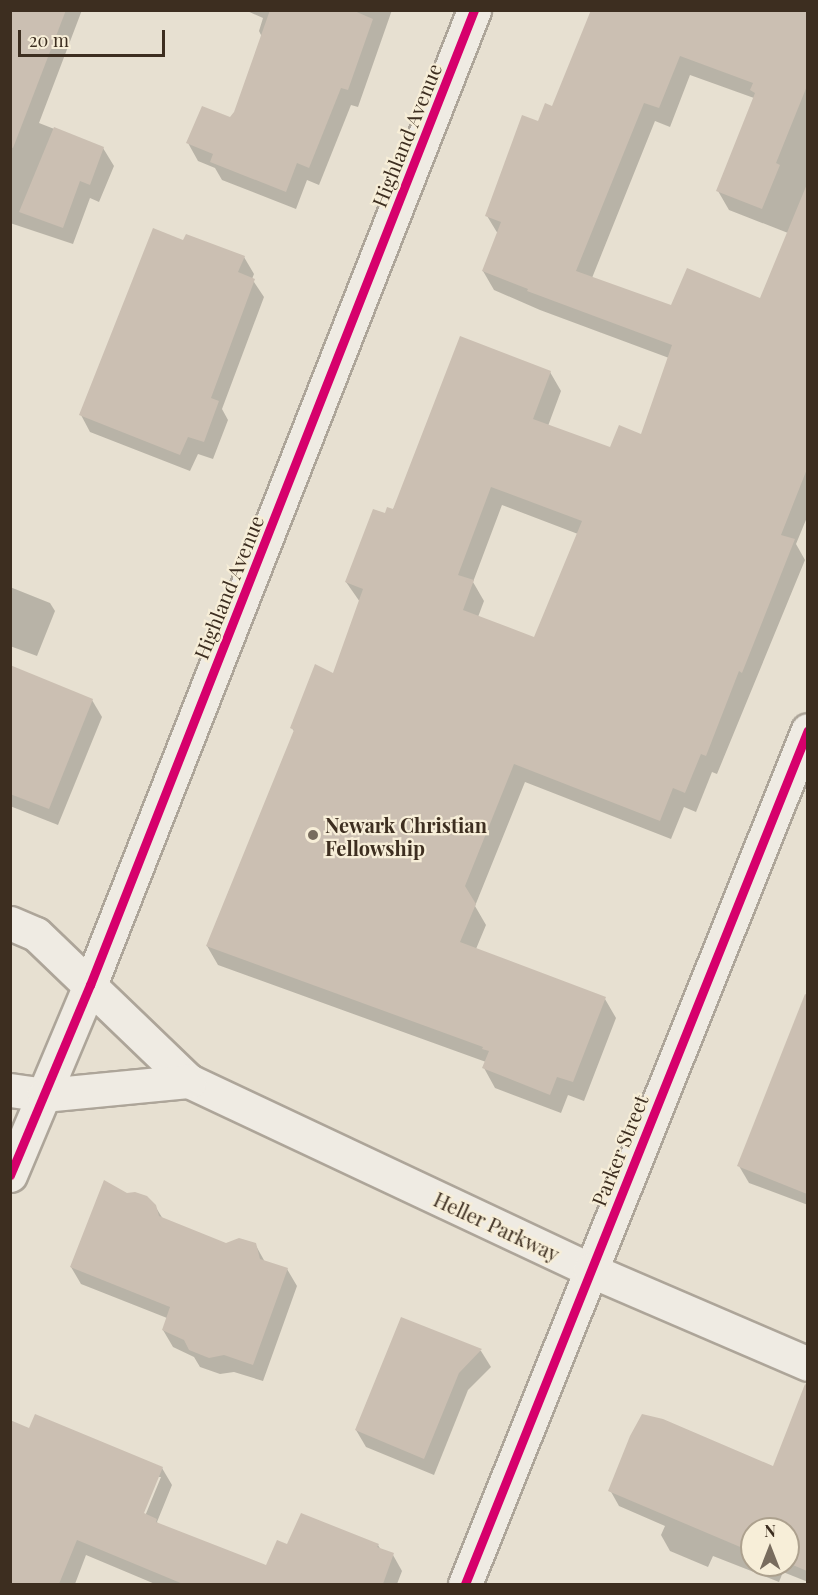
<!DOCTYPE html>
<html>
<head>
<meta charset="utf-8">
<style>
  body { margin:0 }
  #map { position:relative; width:818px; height:1595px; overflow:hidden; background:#e7e0d1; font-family:"Playfair Display",serif }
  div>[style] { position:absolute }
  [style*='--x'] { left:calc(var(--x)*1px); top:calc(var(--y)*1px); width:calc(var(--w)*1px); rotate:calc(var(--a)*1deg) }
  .shadow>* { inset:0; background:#0003 }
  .building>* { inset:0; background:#cbbfb2 }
  .roads { filter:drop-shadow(2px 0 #ada599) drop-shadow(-2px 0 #ada599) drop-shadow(0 2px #ada599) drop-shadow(0 -2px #ada599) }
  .street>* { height:33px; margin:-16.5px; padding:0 16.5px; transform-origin:16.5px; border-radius:16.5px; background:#efebe3 }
  .secondary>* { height:33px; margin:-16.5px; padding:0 16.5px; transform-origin:16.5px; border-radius:16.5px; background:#efebe3 }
  .cycleway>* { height:9px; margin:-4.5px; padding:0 4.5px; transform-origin:4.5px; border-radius:4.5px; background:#d6006c }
  .dots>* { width:16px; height:16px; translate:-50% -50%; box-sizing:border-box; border:3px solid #f7eed8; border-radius:50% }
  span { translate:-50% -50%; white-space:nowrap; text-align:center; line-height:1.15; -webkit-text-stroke:4.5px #f7eed8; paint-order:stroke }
  .street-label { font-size:20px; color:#3d2e20 }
  .poi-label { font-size:20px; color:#3d2e20; font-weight:700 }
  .left { translate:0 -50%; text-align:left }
  .frame { position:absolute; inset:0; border:12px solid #3d2e20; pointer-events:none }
  .north { position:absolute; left:740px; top:1517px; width:60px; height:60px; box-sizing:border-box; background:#f7eed8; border:2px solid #ada18e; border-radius:50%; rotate:0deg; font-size:16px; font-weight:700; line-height:24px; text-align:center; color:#3d2e20 }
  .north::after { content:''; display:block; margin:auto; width:21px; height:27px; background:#786c5e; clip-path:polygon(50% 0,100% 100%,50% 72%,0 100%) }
  .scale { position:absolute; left:18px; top:30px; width:147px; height:27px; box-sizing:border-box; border:3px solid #3d2e20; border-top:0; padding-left:8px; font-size:18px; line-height:21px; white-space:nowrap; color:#3d2e20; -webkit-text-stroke:4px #f7eed8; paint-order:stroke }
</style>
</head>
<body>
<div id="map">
  <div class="shadow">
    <div style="clip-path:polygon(10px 10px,82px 10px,39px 123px,103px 148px,114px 166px,99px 202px,90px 198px,73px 244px,10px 223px)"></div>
    <div style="clip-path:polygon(245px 10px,392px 10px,358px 107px,351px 105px,319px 185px,307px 180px,296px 209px,222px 180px,215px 168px,198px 161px,188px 143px,231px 119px,235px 113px,262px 37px,259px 31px,263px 18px)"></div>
    <div style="clip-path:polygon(evenodd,786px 10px,808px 10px,808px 515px,796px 544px,805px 560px,717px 774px,712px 772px,696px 812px,684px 807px,671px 839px,525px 782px,475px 906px,486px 925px,476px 949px,605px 999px,616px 1018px,584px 1101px,568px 1095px,561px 1113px,495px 1088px,484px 1068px,486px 1062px,218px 965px,207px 946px,295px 733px,292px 728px,334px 675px,360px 602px,346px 582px,386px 515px,550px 372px,561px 391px,548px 426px,611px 449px,642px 436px,669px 358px,540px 310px,494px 290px,483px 271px,498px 234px,487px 216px,538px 123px,553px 108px,786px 10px,690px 75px,754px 98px,718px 191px,729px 210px,788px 233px,760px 300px,672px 307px,592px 278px,655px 121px,670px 127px,690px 75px,786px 10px,502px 505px,578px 534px,535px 639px,478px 617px,484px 601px,473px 582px,502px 505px)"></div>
    <div style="clip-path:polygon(244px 257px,254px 274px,252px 279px,264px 297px,222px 409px,228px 420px,213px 459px,198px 454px,190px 471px,90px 432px,81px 415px)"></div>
    <div style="clip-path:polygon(10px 587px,50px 603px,55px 611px,37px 656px,10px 646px)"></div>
    <div style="clip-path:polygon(10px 669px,92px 700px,102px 717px,58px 825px,10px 806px)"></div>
    <div style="clip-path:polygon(790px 1055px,808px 1062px,808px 1205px,749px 1183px,739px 1166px)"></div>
    <div style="clip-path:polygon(126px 1195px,155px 1206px,163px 1219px,226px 1245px,255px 1244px,265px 1262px,287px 1269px,297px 1286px,263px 1381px,234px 1372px,220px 1374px,200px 1367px,194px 1357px,173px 1347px,163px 1330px,167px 1318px,81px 1284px,71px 1267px)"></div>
    <div style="clip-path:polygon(402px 1319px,481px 1351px,491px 1367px,468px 1390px,434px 1475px,366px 1447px,356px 1430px)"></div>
    <div style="clip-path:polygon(evenodd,10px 1422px,29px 1430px,162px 1468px,172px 1485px,157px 1522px,158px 1524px,266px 1567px,288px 1546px,378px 1545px,381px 1550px,393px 1555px,402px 1571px,397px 1584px,155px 1584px,86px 1555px,75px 1584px,10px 1584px,10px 1422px,158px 1477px,161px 1477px,143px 1521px,140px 1520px,158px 1477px)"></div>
    <div style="clip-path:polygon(evenodd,780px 1451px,808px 1462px,808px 1582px,783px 1572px,779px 1582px,713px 1556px,708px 1567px,670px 1551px,661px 1535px,665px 1526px,619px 1506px,610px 1490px,774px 1468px,780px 1451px,752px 1529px,788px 1529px,788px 1565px,752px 1565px,752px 1529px)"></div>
  </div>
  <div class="building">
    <div style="clip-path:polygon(10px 10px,66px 10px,13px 148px,10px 147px)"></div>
    <div style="clip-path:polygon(270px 10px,352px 10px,373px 19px,348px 90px,341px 88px,309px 168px,297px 163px,286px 192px,210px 162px,213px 154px,186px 143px,202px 106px,230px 117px,234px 112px)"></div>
    <div style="clip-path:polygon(evenodd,591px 10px,807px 10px,807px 86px,776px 163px,780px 165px,762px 209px,716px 191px,755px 93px,750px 90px,753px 83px,680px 56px,659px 108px,644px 103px,576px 271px,671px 305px,687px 268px,760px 298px,807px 184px,807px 469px,781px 535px,795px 539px,742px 673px,739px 671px,706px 756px,701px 754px,685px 793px,673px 788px,660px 821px,514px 764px,465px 886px,476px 904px,460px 942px,606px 997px,573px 1082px,557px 1077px,550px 1095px,482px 1068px,489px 1051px,482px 1049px,483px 1047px,206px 946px,294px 730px,290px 728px,315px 664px,333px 673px,363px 589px,345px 582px,373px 509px,385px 513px,387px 507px,393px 509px,460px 336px,551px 371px,533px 419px,610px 447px,619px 425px,641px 434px,672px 345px,527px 291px,528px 289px,482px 271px,501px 222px,485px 216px,522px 115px,538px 121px,545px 103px,552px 106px,591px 10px,491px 487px,582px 521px,534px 637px,463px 610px,474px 580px,458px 575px,491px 487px)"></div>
    <div style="clip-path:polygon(54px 127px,104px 147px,90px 185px,80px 181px,63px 228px,19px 212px)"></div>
    <div style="clip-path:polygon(153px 228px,183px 240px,186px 234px,245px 256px,238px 272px,255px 279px,211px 398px,219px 401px,204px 442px,188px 437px,180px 455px,79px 415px)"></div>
    <div style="clip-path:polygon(10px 665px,93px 699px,49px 809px,10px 794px)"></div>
    <div style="clip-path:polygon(805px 994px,807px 995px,807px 1194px,737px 1166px)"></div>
    <div style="clip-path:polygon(104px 1180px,127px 1193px,135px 1192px,147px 1196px,156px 1205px,159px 1216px,226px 1243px,239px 1238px,256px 1243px,260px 1259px,288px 1268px,253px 1365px,224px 1355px,209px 1358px,189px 1350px,184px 1340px,162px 1330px,170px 1307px,70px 1267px)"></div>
    <div style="clip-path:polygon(401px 1317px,482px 1349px,459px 1373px,424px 1459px,355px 1430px)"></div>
    <div style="clip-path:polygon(805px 1384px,807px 1385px,807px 1571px,788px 1563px,788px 1529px,752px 1529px,752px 1552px,608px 1491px,630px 1436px,642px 1414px,663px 1419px,773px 1466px)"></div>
    <div style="clip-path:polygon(35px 1414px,163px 1467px,144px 1513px,157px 1519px,156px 1522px,266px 1565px,277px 1540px,287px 1544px,301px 1513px,379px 1544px,377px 1547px,394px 1553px,383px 1584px,183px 1584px,77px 1540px,59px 1584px,10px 1584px,10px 1420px,29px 1428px)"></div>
  </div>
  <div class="roads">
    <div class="street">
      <div style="--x:10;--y:1175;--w:206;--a:-67.2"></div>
      <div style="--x:90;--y:985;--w:1048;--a:-68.5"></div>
      <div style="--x:465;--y:1584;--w:920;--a:-68.12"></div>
    </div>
    <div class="secondary">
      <div style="--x:10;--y:923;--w:28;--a:23"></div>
      <div style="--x:36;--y:934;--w:212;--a:43.9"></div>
      <div style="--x:189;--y:1081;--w:443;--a:25.2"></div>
      <div style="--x:590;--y:1270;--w:237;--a:23.3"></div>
      <div style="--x:10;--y:1090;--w:34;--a:8"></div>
      <div style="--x:44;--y:1095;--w:146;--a:-5.5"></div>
    </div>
  </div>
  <div class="cycleway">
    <div style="--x:10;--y:1175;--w:206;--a:-67.2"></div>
    <div style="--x:90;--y:985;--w:1048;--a:-68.5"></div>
    <div style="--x:465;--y:1584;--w:920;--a:-68.12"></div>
  </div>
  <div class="dots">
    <div style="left:313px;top:835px;background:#786c5e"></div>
  </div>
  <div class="street-label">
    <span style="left:406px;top:135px;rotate:-68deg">Highland Avenue</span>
    <span style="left:228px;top:587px;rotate:-68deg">Highland Avenue</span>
    <span style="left:619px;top:1150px;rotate:-68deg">Parker Street</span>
    <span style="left:497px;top:1226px;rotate:25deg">Heller Parkway</span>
  </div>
  <div class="poi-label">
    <span class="left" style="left:325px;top:836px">Newark Christian<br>Fellowship</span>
  </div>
  <div class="frame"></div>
  <div class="north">N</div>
  <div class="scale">20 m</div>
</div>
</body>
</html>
